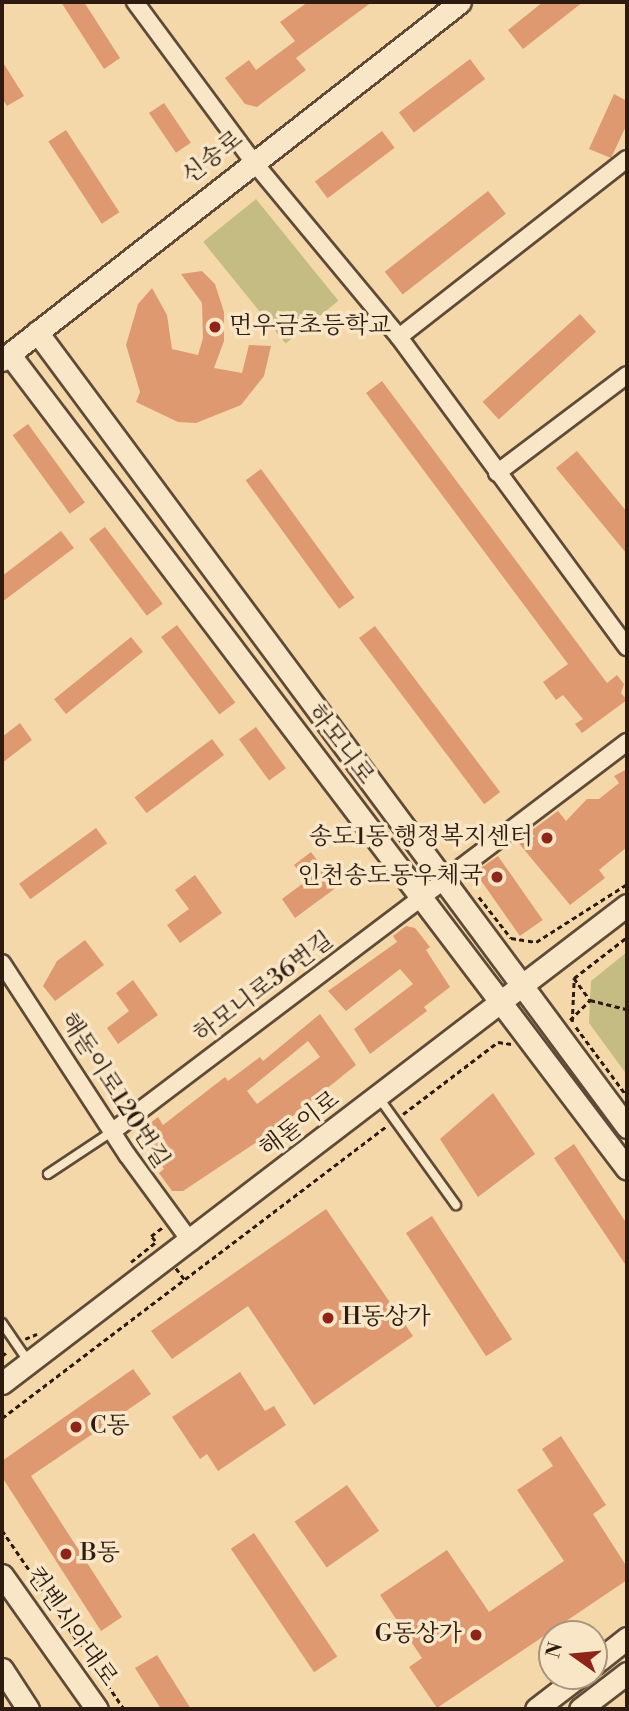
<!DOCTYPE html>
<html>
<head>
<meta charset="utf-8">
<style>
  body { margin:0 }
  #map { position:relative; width:629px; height:1711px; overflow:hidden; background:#f5d8a9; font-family:"Libre Bodoni","Noto Serif KR",serif }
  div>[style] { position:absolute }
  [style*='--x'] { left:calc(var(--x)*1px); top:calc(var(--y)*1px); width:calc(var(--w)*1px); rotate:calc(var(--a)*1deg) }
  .green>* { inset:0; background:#c4bc82; transform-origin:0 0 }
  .building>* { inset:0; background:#de9971; transform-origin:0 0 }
  .path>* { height:2.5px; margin-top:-1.25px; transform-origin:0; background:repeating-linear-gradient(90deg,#2d1b11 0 5px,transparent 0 8.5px) }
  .roads { filter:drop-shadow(2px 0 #5f4a37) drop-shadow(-2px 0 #5f4a37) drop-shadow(0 2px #5f4a37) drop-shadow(0 -2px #5f4a37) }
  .lane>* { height:8px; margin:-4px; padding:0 4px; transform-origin:4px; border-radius:4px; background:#f8e6c7 }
  .street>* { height:16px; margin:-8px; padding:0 8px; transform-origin:8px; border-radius:8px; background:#f8e6c7 }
  .secondary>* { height:21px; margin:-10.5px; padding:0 10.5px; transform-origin:10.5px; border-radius:10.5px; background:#f8e6c7 }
  .dots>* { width:19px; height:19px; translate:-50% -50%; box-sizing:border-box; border:4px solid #f8e6c7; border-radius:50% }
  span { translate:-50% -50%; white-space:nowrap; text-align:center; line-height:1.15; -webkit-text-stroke:7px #f8e6c7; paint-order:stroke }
  .street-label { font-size:24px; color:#2d1b11 }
  .poi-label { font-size:24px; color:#2d1b11 }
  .left { translate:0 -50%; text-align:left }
  .right { translate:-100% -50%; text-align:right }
  .frame { position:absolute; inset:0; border:4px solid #2d1b11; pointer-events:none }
  .north { position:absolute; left:538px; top:1620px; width:70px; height:70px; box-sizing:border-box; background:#f8e6c7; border:2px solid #a7957e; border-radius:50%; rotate:285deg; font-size:19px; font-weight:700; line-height:28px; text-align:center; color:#2d1b11 }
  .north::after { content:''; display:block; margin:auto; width:24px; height:32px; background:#8f2418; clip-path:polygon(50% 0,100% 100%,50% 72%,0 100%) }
</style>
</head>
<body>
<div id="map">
  <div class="green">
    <div style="left:256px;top:199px;width:131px;height:68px;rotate:51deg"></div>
    <div style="clip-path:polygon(627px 952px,627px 1075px,589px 1023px,591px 981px)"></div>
  </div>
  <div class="building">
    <div style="clip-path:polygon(61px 2px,84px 2px,120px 58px,104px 69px)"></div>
    <div style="clip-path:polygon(308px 2px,372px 2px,296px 58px,306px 70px,257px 107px,245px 104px,225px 78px,249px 60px,256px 70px,295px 41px,280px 22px)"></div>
    <div style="clip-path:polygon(543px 2px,583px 2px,523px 49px,508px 30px)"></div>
    <div style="left:470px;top:59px;width:25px;height:89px;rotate:53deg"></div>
    <div style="clip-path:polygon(2px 61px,24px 96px,7px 106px,2px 98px)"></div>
    <div style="clip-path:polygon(614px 94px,627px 101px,627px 124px,611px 158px,589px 149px)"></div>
    <div style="left:164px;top:103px;width:48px;height:18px;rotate:56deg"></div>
    <div style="left:66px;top:130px;width:98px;height:21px;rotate:57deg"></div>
    <div style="left:382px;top:131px;width:21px;height:84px;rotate:53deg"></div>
    <div style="left:488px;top:191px;width:29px;height:131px;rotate:52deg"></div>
    <div style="clip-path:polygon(202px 271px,215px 284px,224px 312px,224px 341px,214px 368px,242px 373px,249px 345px,271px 346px,264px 376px,241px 405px,196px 423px,178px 422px,136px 402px,140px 392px,126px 345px,138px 304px,152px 288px,167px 315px,172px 349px,198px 355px,203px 338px,202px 303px,181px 274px)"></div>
    <div style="left:580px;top:314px;width:24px;height:131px;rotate:48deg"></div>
    <div style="clip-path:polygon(382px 381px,607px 683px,617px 675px,624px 684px,621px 693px,627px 700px,582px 733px,575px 724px,583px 719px,563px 695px,556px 700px,543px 682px,568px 664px,366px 393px)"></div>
    <div style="left:28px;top:424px;width:97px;height:19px;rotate:54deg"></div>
    <div style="clip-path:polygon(577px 451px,627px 512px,627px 554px,556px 468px)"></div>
    <div style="left:261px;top:469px;width:159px;height:19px;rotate:54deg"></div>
    <div style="left:105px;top:527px;width:96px;height:20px;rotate:53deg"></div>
    <div style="clip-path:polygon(61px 531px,74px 548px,2px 602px,2px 576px)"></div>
    <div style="left:177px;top:625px;width:97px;height:20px;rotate:53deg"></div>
    <div style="left:375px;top:626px;width:208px;height:20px;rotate:53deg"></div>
    <div style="left:131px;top:637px;width:19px;height:99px;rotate:51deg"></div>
    <div style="clip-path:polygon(20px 723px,32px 740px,2px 763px,2px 737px)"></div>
    <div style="left:256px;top:727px;width:51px;height:21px;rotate:54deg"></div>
    <div style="left:212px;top:739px;width:20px;height:97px;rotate:53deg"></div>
    <div style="clip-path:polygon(627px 769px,627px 847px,599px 870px,605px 878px,570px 905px,517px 841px,558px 811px,566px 821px,587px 799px,599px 799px,619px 783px,614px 776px)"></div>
    <div style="left:96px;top:828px;width:19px;height:95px;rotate:54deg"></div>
    <div style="clip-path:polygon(311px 852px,337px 887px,295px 918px,282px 899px,306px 881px,294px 865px)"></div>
    <div style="left:498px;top:856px;width:78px;height:28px;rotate:55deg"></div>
    <div style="clip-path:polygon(195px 875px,222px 913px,180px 943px,167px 925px,189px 909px,175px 890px)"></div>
    <div style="clip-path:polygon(406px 926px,415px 928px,430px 947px,426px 950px,450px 987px,424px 1007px,427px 1011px,370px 1054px,354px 1029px,413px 984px,400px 969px,346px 1011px,328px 991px,397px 942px,393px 936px)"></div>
    <div style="clip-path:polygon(85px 940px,104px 965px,55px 1001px,43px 986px,57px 961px)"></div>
    <div style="clip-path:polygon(133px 980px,158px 1015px,118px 1044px,107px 1028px,129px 1011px,116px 993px)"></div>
    <div style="clip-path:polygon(evenodd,320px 1014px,356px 1065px,278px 1128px,183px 1191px,172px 1191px,159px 1173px,164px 1169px,141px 1137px,144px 1128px,158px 1117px,163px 1125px,225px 1077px,228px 1081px,260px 1057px,263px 1061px,320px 1014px,308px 1041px,320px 1057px,257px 1104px,247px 1091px,308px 1041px)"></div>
    <div style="clip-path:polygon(493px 1093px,535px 1154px,478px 1197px,440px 1139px)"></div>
    <div style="clip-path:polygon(574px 1144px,627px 1224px,627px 1267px,554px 1158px)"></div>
    <div style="clip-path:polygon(326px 1209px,413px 1336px,314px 1405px,248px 1306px,172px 1359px,151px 1331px)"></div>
    <div style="left:432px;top:1216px;width:147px;height:31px;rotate:57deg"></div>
    <div style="clip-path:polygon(133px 1369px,151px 1394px,31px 1476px,122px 1617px,101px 1631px,2px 1477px,2px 1461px)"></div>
    <div style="clip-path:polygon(240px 1372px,265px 1411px,274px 1406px,286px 1425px,218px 1471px,207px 1454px,200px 1459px,172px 1417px)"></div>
    <div style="clip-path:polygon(561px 1436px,606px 1505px,593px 1514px,627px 1567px,627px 1580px,437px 1708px,409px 1667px,422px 1658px,380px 1595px,447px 1550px,489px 1612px,564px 1561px,517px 1490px,553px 1466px,542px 1449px)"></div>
    <div style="left:347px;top:1485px;width:56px;height:64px;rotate:55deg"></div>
    <div style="left:254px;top:1533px;width:149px;height:28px;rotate:56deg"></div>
    <div style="clip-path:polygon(157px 1655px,191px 1709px,161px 1709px,135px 1668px)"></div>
  </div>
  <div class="path">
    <div style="--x:479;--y:897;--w:52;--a:52"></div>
    <div style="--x:511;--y:938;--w:25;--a:9"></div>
    <div style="--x:536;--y:942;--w:108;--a:-32.5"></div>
    <div style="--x:574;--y:978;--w:27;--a:54"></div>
    <div style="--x:570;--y:1020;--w:28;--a:-45"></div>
    <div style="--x:590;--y:1000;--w:38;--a:14"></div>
    <div style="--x:572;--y:1022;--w:44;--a:-87.4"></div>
    <div style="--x:574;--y:978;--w:67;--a:-37.7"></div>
    <div style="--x:576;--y:1027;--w:86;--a:53.5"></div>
    <div style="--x:403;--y:1114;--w:119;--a:-37.2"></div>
    <div style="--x:498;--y:1042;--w:14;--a:8"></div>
    <div style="--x:155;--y:1241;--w:6;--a:-129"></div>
    <div style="--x:151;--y:1236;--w:15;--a:-37"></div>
    <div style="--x:131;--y:1262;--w:32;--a:-39"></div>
    <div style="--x:176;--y:1268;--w:15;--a:53"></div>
    <div style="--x:25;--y:1339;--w:13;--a:-23"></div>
    <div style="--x:2;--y:1356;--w:8;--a:-40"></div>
    <div style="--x:2;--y:1418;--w:483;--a:-37.2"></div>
    <div style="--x:2;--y:1530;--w:217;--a:55.7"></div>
  </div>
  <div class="roads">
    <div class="lane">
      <div style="--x:379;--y:1098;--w:132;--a:54.3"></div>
      <div style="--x:48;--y:1174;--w:78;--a:-33.5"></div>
      <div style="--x:2;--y:1323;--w:46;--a:55.6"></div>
    </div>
    <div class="street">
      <div style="--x:135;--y:2;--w:197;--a:53.5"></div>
      <div style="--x:252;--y:160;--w:230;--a:50.3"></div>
      <div style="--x:399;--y:337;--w:385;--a:53.7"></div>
      <div style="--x:399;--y:337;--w:289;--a:-38"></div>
      <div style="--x:497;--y:473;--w:163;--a:-37"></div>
      <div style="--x:2;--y:963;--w:230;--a:56.9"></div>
      <div style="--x:128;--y:1156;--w:107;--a:53.8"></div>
      <div style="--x:113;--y:1131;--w:645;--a:-37.12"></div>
    </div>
    <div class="secondary">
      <div style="--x:37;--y:332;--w:990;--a:53.42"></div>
      <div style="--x:10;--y:355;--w:1021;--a:52.84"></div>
      <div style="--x:2;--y:360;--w:581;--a:-38.01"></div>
      <div style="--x:2;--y:1383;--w:787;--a:-37.41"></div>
      <div style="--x:2;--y:1575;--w:164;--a:54.7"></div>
      <div style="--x:594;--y:1664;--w:42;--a:-38.2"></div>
      <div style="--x:2;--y:1669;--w:48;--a:57"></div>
      <div style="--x:536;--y:1709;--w:54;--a:-37.5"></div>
      <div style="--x:580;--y:1709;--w:59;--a:-37.5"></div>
    </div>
  </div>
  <div class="dots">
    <div style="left:215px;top:327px;background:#8f2418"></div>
    <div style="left:547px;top:838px;background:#8f2418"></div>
    <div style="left:497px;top:877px;background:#8f2418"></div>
    <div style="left:328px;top:1318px;background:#8f2418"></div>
    <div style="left:76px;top:1427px;background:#8f2418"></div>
    <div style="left:66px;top:1554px;background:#8f2418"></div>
    <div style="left:476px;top:1635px;background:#8f2418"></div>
  </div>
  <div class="street-label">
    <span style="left:213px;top:158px;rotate:-38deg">신송로</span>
    <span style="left:340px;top:745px;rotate:53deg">하모니로</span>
    <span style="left:264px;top:988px;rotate:-37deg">하모니로36번길</span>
    <span style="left:114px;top:1091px;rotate:57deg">해돋이로120번길</span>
    <span style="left:300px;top:1125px;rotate:-37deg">해돋이로</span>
    <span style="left:71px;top:1627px;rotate:55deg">컨벤시아대로</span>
  </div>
  <div class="poi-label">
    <span class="left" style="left:229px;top:327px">먼우금초등학교</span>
    <span class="right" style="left:533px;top:838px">송도1동 행정복지센터</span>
    <span class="right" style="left:483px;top:877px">인천송도동우체국</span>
    <span class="left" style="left:342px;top:1318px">H동상가</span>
    <span class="left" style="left:90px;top:1427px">C동</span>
    <span class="left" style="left:80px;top:1554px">B동</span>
    <span class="right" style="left:462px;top:1635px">G동상가</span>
  </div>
  <div class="frame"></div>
  <div class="north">N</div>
</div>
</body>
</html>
